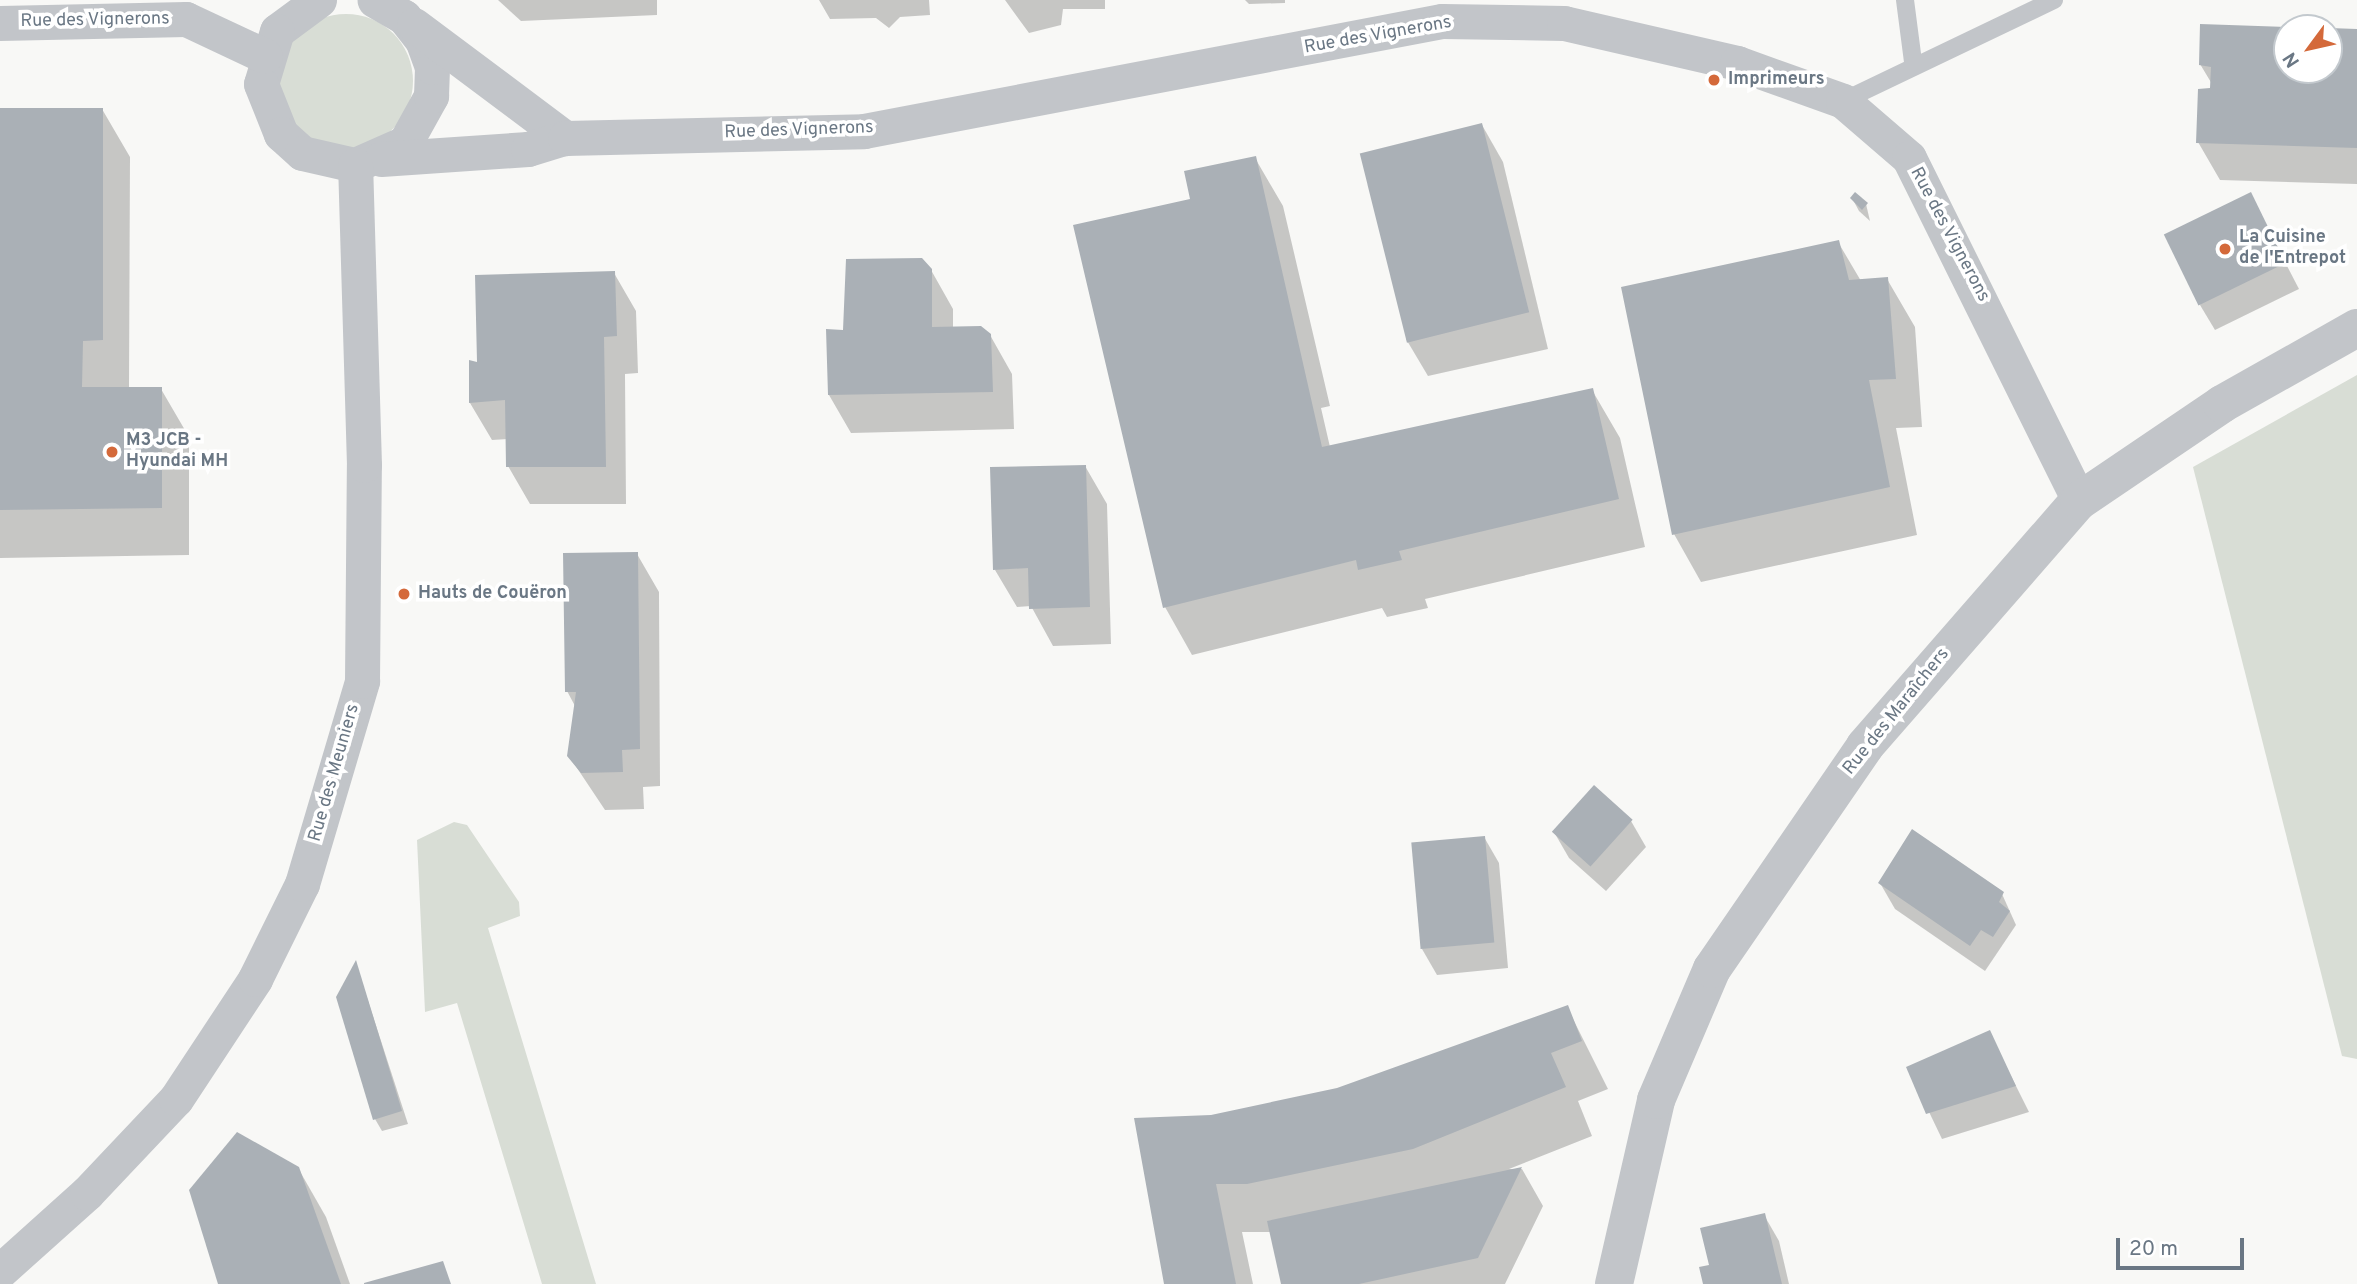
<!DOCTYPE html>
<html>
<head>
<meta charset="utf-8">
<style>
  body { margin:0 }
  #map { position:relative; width:2357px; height:1284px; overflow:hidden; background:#f8f8f6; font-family:Overpass,sans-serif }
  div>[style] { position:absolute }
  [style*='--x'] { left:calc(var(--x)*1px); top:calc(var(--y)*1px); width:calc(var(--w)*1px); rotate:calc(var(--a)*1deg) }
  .green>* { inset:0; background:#d8ddd5 }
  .round { border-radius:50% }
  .shadow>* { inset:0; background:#0003 }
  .building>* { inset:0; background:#aab0b6; transform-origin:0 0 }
  .service>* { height:18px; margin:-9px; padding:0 9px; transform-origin:9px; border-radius:9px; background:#c2c5c9 }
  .minor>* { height:35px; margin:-17.5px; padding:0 17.5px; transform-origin:17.5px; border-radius:17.5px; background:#c2c5c9 }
  .tertiary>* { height:38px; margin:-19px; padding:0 19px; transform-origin:19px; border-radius:19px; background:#c2c5c9 }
  .dots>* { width:19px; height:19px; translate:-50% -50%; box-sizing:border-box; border:4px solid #fff; border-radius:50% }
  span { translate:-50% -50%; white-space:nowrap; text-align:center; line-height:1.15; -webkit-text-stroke:7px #fff; paint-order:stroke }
  .street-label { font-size:18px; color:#6a7784 }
  .poi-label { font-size:18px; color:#6a7784; font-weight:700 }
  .left { translate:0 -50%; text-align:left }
  .north { position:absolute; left:2273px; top:14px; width:70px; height:70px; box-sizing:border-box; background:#fff; border:2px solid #c3c9ce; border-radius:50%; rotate:237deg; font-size:19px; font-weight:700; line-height:28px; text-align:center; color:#6a7784 }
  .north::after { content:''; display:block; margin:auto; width:24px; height:32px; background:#d4693a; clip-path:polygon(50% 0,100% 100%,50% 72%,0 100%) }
  .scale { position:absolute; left:2116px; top:1238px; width:128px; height:32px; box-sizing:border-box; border:4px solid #6a7784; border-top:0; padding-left:9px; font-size:21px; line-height:24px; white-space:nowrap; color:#6a7784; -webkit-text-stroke:5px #fff; paint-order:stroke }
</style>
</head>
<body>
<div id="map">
  <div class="green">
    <div class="round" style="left:279px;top:14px;width:134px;height:134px"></div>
    <div style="clip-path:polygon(2357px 375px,2357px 1059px,2342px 1056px,2193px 467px)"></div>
    <div style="clip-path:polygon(454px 822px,467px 825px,519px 902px,520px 916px,488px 928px,596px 1284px,542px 1284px,457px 1003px,425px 1012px,417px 840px)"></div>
  </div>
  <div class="shadow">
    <div style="clip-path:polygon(498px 0,657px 0,657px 15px,521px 21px)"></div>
    <div style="clip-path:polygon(819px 0,929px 0,930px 15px,900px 17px,889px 28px,876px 18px,830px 19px)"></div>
    <div style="clip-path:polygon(1005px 0,1105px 0,1105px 9px,1063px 9px,1061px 25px,1029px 33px)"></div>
    <div style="clip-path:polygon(1245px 0,1285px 0,1285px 3px,1249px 4px)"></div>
    <div style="clip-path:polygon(2287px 29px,2287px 70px,2329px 70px,2329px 30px,2357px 31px,2357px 184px,2220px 180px,2198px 142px,2212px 84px,2200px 64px)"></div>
    <div style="clip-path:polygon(102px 109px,130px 157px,129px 389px,161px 389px,189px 437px,189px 555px,0 558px,0 110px)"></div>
    <div style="clip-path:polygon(1482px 125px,1503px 162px,1548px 349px,1428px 376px,1406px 339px)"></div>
    <div style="clip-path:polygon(1255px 158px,1283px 206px,1330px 406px,1321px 408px,1330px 447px,1592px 390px,1620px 438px,1645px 547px,1425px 599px,1428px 608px,1387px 617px,1382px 608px,1192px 655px,1165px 607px,1192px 201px)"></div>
    <div style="clip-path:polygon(2250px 195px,2299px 289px,2215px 330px,2200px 305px)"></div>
    <div style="clip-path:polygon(1852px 198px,1866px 204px,1870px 221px,1859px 211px)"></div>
    <div style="clip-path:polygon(1838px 242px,1861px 281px,1887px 279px,1915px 327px,1922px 427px,1896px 428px,1917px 535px,1701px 582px,1674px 534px)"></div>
    <div style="clip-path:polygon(931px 270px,953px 309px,953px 328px,990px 335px,1012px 374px,1014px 429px,851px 433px,829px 395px,845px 332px)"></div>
    <div style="clip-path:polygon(614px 273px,636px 311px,638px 373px,625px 374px,626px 504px,530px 504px,508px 466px,508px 439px,492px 440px,470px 403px,479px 364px)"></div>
    <div style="clip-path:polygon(1085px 466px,1107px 504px,1111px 644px,1053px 646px,1031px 606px,1017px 607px,995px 570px)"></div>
    <div style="clip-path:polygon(637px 554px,659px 592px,660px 786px,643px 787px,644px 809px,605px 810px,569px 756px,575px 706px,567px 691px)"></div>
    <div style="clip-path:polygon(1631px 821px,1646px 847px,1606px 891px,1569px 858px,1554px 832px)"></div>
    <div style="clip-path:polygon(1484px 837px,1499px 863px,1508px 968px,1437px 975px,1422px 949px)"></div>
    <div style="clip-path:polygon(1880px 883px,2002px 894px,2016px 925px,1985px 971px,1895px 909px)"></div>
    <div style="clip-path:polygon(356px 964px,408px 1124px,382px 1131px,375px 1119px)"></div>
    <div style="clip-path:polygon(1567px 1007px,1608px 1089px,1578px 1101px,1592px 1136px,1509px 1169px,1522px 1169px,1543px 1206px,1505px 1284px,1282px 1284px,1271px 1232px,1242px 1232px,1253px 1284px,1167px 1284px,1211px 1117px,1338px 1090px)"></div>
    <div style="clip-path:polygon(1989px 1032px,2029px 1112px,1942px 1139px,1908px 1068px)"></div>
    <div style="clip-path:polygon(298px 1168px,326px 1217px,350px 1284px,220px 1284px)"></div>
    <div style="clip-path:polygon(1764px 1215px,1779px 1241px,1789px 1284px,1705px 1284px,1711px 1266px)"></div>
  </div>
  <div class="building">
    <div style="clip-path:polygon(2200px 24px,2287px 27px,2287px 70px,2329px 70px,2329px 28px,2357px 29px,2357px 148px,2196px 143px,2198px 89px,2210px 88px,2211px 67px,2199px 65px)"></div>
    <div style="clip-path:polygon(0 108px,103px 108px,103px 340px,83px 341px,82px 387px,162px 387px,162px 508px,0 510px)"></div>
    <div style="left:1482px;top:123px;width:195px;height:126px;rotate:76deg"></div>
    <div style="clip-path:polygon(1256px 156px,1322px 447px,1593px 388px,1619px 499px,1399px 551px,1402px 560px,1358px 570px,1356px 560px,1163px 608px,1073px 225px,1190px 199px,1184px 171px)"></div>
    <div style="clip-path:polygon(1855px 192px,1868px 203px,1862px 210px,1850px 198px)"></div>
    <div style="left:2251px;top:192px;width:79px;height:97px;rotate:64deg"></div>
    <div style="clip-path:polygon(1839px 240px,1849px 280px,1888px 277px,1896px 379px,1869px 380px,1890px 487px,1672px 535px,1621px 287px)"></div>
    <div style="clip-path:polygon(922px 258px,932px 269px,932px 327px,981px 326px,991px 334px,993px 392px,828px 395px,826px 329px,843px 330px,846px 259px)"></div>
    <div style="clip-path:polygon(615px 271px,617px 336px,604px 337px,606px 467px,506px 467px,505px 400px,469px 403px,469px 360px,477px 362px,475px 275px)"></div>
    <div style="clip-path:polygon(1086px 465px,1090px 607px,1029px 609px,1028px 568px,993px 570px,990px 467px)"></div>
    <div style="clip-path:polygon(638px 552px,640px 749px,622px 750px,623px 772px,581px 773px,567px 756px,576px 692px,565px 692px,563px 553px)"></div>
    <div style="left:1594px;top:785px;width:52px;height:63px;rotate:42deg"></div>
    <div style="clip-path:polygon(1912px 829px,2004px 892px,1999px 902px,2010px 911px,1993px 937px,1981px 930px,1970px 946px,1878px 883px)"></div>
    <div style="left:1485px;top:836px;width:107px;height:74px;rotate:85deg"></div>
    <div style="clip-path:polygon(356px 960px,402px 1111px,373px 1120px,336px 997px)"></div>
    <div style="clip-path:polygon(1568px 1005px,1582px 1041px,1551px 1053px,1566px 1087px,1413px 1149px,1247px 1184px,1216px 1184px,1236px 1284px,1164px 1284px,1134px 1118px,1211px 1115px,1337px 1088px)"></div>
    <div style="clip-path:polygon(1990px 1030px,2016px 1086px,1926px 1114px,1906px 1067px)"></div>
    <div style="clip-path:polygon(237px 1132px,299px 1167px,341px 1284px,218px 1284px,189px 1190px)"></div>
    <div style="clip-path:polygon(1522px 1167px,1478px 1258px,1359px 1284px,1281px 1284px,1267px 1221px)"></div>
    <div style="clip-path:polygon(1765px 1213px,1782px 1284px,1703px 1284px,1699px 1267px,1709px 1265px,1700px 1228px)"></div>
    <div style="clip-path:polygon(443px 1261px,451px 1284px,364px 1284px,364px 1283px)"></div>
  </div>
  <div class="service">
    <div style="--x:1905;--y:0;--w:63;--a:82.6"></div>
    <div style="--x:1843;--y:101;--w:234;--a:-25.6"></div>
  </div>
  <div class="minor">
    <div style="--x:319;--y:0;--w:52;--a:143.6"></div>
    <div style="--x:277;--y:31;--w:55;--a:106.8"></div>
    <div style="--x:261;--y:84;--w:54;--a:68.2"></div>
    <div style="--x:281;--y:134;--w:28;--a:42"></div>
    <div style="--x:302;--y:153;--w:54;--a:12.8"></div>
    <div style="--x:355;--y:165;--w:55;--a:-23.7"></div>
    <div style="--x:405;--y:143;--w:54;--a:-61"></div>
    <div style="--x:431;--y:96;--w:29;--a:-88"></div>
    <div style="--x:432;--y:67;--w:29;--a:-110"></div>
    <div style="--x:422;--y:40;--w:29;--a:-128"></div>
    <div style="--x:404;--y:17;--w:34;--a:-150"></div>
    <div style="--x:0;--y:23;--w:186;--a:-1.2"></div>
    <div style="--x:186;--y:19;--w:87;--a:25.1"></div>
    <div style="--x:414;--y:25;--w:189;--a:36.8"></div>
    <div style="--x:381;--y:159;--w:147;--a:-3.9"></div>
    <div style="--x:528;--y:149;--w:39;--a:-17"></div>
    <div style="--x:565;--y:138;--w:299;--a:-1.3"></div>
    <div style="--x:864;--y:131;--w:588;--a:-10.78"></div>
    <div style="--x:1442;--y:21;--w:122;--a:0.9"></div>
    <div style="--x:1564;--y:23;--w:178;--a:13"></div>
    <div style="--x:1737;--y:63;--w:113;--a:19.7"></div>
    <div style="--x:1843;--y:101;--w:87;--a:40.8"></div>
    <div style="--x:1909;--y:158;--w:383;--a:63.6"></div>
    <div style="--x:0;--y:1271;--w:117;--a:-41.9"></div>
    <div style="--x:87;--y:1193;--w:129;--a:-46.6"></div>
    <div style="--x:176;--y:1099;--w:144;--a:-56.6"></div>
    <div style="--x:255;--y:979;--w:106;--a:-63.7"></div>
    <div style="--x:302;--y:884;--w:212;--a:-73.5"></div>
    <div style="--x:362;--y:681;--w:216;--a:-89.5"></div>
    <div style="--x:364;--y:465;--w:300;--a:-91.7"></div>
  </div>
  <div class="tertiary">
    <div style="--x:1614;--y:1284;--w:189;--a:-77.1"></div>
    <div style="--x:1656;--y:1100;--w:142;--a:-66.9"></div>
    <div style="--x:1712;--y:969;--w:270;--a:-55.5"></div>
    <div style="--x:1865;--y:746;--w:325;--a:-48.9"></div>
    <div style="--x:2079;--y:501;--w:173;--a:-34.1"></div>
    <div style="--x:2222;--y:404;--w:155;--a:-29.4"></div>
  </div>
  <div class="dots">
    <div style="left:1714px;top:80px;background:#d4693a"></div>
    <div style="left:2225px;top:249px;background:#d4693a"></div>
    <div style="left:112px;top:452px;background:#d4693a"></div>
    <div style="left:404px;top:594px;background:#d4693a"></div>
  </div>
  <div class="street-label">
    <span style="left:95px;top:21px;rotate:-1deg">Rue des Vignerons</span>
    <span style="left:1378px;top:36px;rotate:-10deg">Rue des Vignerons</span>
    <span style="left:799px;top:131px;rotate:-2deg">Rue des Vignerons</span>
    <span style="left:1949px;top:235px;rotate:62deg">Rue des Vignerons</span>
    <span style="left:1897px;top:712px;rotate:-51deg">Rue des Maraîchers</span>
    <span style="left:335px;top:773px;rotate:-74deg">Rue des Meuniers</span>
  </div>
  <div class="poi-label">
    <span class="left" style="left:1728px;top:80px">Imprimeurs</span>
    <span class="left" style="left:2239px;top:249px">La Cuisine<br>de l'Entrepot</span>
    <span class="left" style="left:126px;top:452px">M3 JCB -<br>Hyundai MH</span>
    <span class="left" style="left:418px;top:594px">Hauts de Couëron</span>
  </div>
  <div class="north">N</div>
  <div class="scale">20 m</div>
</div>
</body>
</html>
